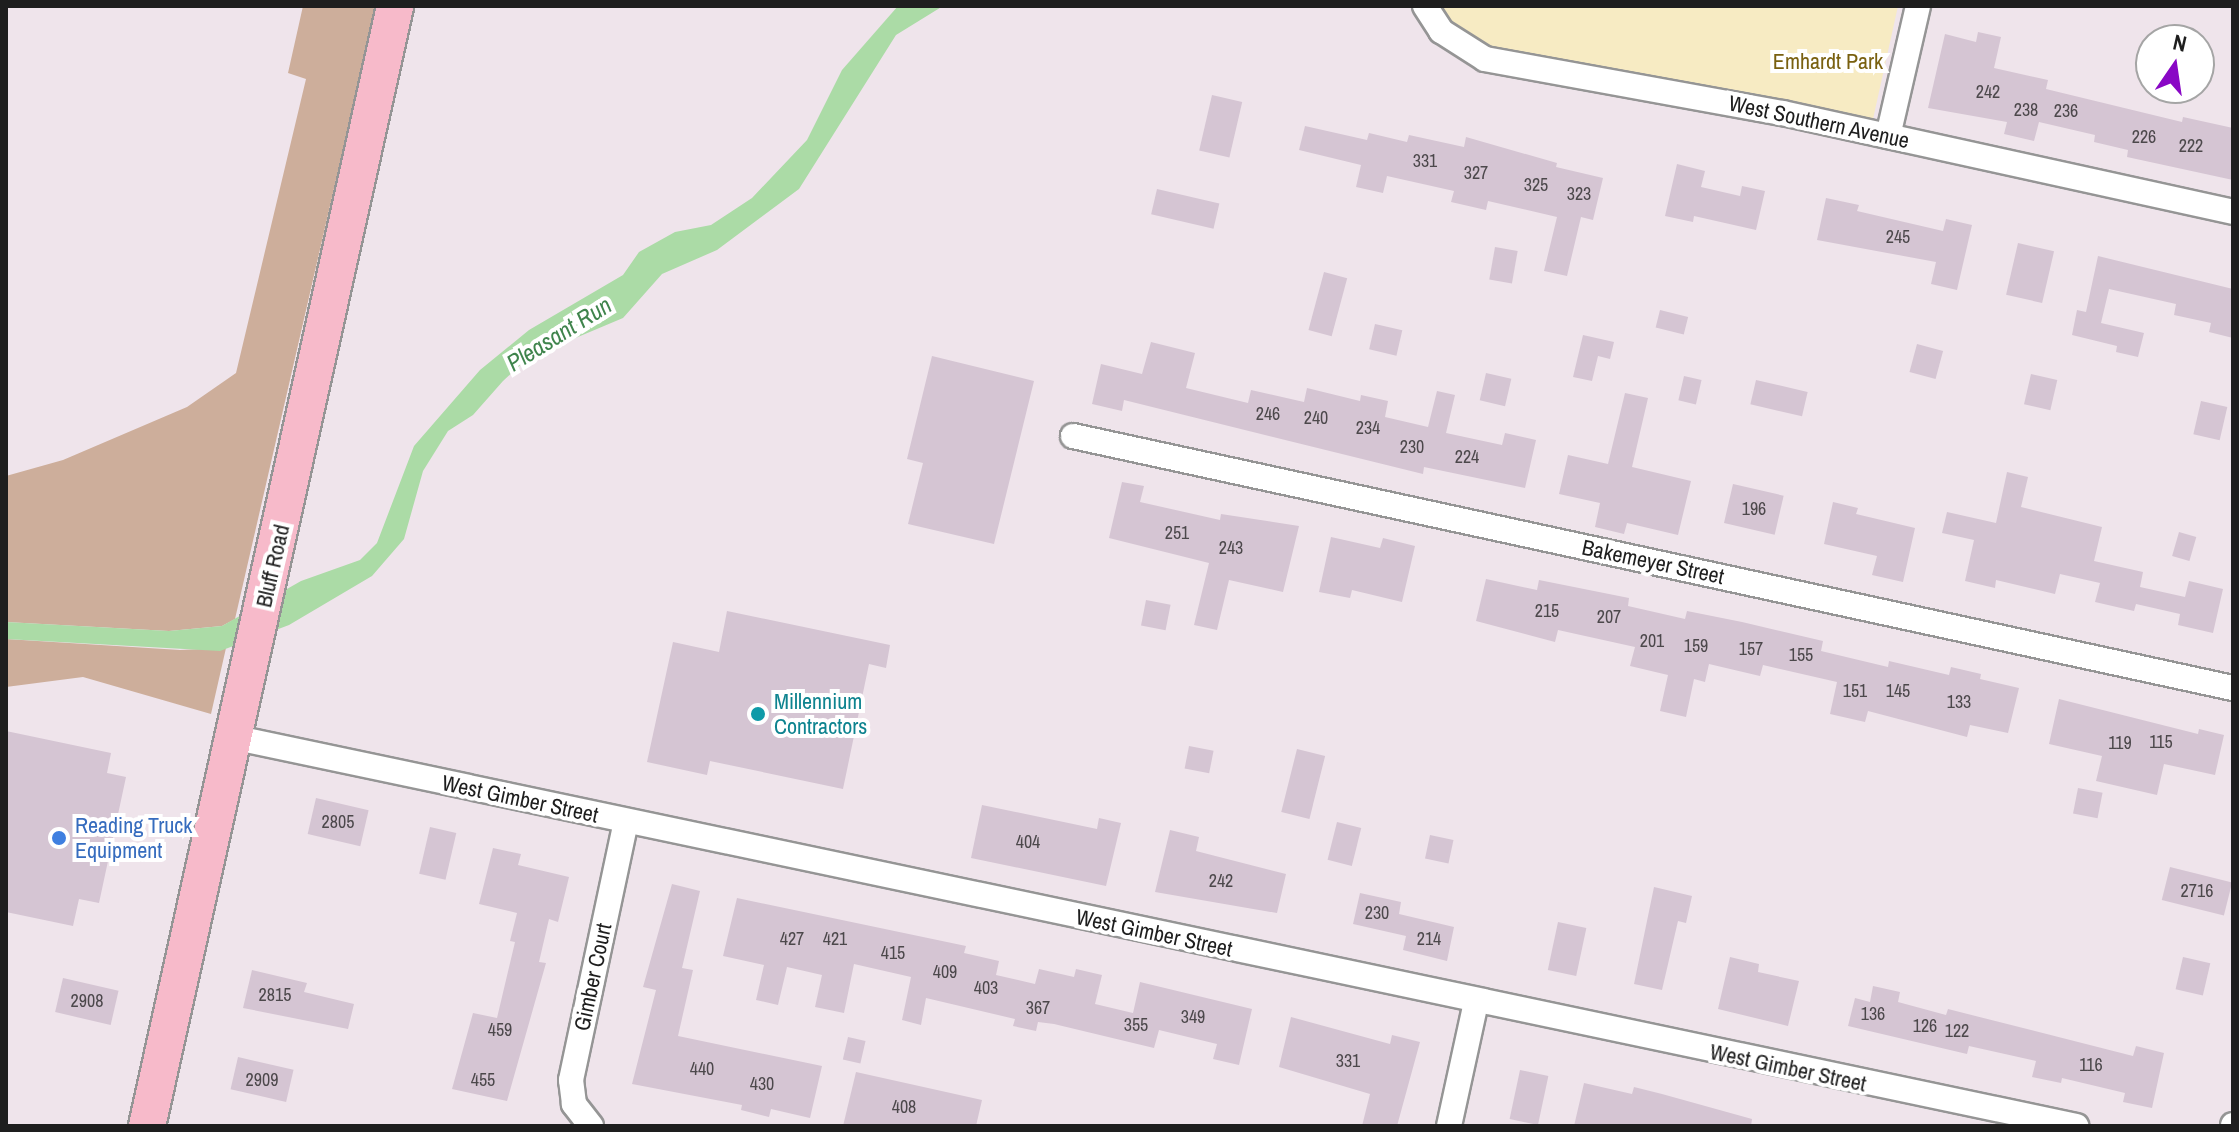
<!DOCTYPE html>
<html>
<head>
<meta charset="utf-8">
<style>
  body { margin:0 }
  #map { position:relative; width:2239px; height:1132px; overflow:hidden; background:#efe4eb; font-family:"Archivo Narrow",sans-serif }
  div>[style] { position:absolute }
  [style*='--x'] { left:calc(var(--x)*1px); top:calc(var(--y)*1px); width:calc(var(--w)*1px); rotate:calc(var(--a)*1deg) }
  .forest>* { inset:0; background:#cdae9b }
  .park>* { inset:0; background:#f7ebc3 }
  .water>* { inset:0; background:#abdba6 }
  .building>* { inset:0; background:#d5c5d3; transform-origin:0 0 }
  .roads { filter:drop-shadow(2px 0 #959595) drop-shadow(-2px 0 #959595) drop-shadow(0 2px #959595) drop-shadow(0 -2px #959595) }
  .street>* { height:24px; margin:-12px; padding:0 12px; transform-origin:12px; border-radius:12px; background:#fff }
  .secondary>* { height:36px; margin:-18px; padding:0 18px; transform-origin:18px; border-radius:18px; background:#f7baca }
  .dots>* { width:22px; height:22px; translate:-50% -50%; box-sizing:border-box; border:4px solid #fff; border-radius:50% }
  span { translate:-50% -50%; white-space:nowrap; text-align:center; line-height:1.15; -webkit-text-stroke:8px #fff; paint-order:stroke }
  .number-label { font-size:18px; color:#4c484b }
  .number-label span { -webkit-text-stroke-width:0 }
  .park-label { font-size:22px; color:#79600f }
  .street-label { font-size:22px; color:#1e1e1e }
  .culture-label { font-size:22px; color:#0d838f }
  .left { translate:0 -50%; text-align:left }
  .shop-label { font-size:22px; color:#366cbe }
  .water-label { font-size:24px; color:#3f844c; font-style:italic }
  .frame { position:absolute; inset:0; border:8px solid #1e1e1e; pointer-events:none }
  .north { position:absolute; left:2135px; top:24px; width:80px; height:80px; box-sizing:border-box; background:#fff; border:2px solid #a5a5a5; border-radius:50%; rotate:13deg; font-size:22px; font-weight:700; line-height:32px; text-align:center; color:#1e1e1e }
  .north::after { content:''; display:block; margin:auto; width:28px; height:36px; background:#8907c5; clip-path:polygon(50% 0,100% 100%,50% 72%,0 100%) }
</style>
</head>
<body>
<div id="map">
  <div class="forest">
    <div style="clip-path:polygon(303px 6px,376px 6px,235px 619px,222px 626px,169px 631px,6px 622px,6px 476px,63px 460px,187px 407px,236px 373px,306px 79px,288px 73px)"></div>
    <div style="clip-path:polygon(6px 639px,180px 650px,226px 648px,211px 714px,83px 677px,6px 687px)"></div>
  </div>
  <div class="park">
    <div style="clip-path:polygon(1431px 6px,1898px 6px,1871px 128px,1454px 40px)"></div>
  </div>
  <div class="water">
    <div style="clip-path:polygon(898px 6px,943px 6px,896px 35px,799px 189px,717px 250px,662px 274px,623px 318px,528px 358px,503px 381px,473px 415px,448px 431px,423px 471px,404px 539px,372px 576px,289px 625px,220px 651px,6px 639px,6px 622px,169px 631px,222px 626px,301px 581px,360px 560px,377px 543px,414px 446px,480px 370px,529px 330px,623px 275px,639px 252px,675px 232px,711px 225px,752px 198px,807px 140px,842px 70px)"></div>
  </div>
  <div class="building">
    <div style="clip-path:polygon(1978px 32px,2001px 37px,1994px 68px,2048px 80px,2046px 89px,2182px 122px,2183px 117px,2233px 128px,2233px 180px,2127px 157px,2128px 150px,2094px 142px,2095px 135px,2039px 122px,2034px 141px,2004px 134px,2007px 122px,1928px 108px,1945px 34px,1976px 42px)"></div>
    <div style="left:1212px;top:95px;width:31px;height:57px;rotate:13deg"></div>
    <div style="clip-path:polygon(1305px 126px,1367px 140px,1369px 133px,1407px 142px,1409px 135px,1464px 147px,1466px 137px,1557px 163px,1556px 167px,1603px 178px,1593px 220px,1581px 217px,1567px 276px,1544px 271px,1557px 217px,1488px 201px,1486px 210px,1451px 202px,1454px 191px,1387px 176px,1383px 193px,1356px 187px,1361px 165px,1299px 150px)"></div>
    <div style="clip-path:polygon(1677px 164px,1705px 171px,1701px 187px,1740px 196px,1742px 186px,1765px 191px,1756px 230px,1694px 216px,1693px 222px,1665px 216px)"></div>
    <div style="left:1157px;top:189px;width:64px;height:26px;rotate:13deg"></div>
    <div style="clip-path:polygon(1826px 198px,1859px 205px,1857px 211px,1943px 231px,1946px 219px,1972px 225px,1957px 290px,1931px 284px,1936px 262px,1817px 240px)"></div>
    <div style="left:2018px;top:243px;width:37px;height:53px;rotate:13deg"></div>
    <div style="left:1495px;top:247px;width:23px;height:33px;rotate:10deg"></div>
    <div style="clip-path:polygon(2098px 256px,2233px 289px,2233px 338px,2209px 332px,2211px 323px,2174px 315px,2176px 304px,2109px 289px,2101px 323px,2144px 333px,2138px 357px,2116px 352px,2117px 346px,2072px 335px,2077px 310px,2086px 312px)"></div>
    <div style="left:1324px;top:272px;width:24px;height:60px;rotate:15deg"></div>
    <div style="left:1660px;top:310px;width:29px;height:18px;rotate:14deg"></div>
    <div style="left:1375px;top:324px;width:28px;height:26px;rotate:13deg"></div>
    <div style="clip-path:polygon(1583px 335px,1614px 342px,1610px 359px,1598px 356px,1592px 381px,1573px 377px)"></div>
    <div style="clip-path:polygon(1151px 342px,1195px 353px,1186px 388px,1248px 403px,1251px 390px,1304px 402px,1307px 388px,1360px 401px,1361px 395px,1388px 401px,1385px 417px,1428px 427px,1437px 391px,1455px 395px,1446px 433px,1502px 445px,1505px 433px,1536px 440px,1525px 488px,1424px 467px,1423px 474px,1124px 400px,1122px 411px,1092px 404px,1101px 364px,1142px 374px)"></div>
    <div style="left:1917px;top:344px;width:27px;height:29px;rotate:15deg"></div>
    <div style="clip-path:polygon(932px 356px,1034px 381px,994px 544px,908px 524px,923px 463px,907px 459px)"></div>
    <div style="left:1486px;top:373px;width:26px;height:28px;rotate:13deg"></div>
    <div style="left:2031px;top:374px;width:27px;height:31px;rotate:13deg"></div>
    <div style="left:1684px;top:376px;width:18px;height:25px;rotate:13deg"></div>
    <div style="left:1756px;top:380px;width:53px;height:25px;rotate:13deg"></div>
    <div style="clip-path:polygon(1625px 393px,1648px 398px,1632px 467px,1691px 481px,1678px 535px,1627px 523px,1624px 534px,1595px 527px,1600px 503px,1559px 494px,1568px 455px,1608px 464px)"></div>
    <div style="left:2201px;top:401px;width:27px;height:34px;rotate:13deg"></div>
    <div style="clip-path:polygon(2007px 472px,2028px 477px,2021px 507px,2102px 527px,2094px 561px,2143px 572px,2140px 587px,2185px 597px,2189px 581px,2223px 589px,2213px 633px,2178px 625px,2180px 614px,2136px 604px,2134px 611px,2095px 602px,2100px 583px,2060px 574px,2055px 594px,1996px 580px,1995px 588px,1965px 581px,1974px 540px,1942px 533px,1947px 512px,1996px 523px)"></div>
    <div style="clip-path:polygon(1122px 482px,1144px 486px,1140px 502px,1220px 520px,1221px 514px,1299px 526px,1283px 592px,1229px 580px,1217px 630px,1194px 625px,1209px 563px,1109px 538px)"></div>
    <div style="left:1733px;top:484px;width:52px;height:40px;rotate:13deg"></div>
    <div style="clip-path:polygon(1833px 502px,1858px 508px,1856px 514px,1915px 528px,1903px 582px,1872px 575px,1877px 556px,1824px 544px)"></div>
    <div style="left:2179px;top:532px;width:18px;height:25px;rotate:16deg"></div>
    <div style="clip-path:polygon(1331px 537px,1380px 548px,1383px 538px,1415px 546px,1402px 602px,1352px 590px,1350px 598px,1319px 592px)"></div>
    <div style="clip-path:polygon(1486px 579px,1537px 590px,1539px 580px,1629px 598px,1628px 606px,1685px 619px,1687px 611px,1742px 622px,1823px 641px,1821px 651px,1888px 667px,1889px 661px,1949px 675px,1951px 667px,1981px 674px,1980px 679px,2019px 688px,2008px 733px,1970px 725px,1967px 737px,1868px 711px,1865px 722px,1830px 714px,1837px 682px,1763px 665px,1760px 676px,1709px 664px,1705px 682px,1694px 679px,1686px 717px,1660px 711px,1668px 675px,1630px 666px,1635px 647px,1558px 630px,1555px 642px,1476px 621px)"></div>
    <div style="left:1146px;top:600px;width:25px;height:26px;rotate:11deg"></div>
    <div style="clip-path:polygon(727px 611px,890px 645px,886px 668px,869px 664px,843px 789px,710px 761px,707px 775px,647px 762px,673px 642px,719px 652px)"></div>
    <div style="clip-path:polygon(2059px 699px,2198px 734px,2199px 729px,2224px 735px,2215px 775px,2164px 764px,2157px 795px,2096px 781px,2102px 756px,2049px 744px)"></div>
    <div style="clip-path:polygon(6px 731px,111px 753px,107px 773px,126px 777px,99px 903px,79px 899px,73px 926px,6px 912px)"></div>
    <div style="left:1189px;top:746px;width:25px;height:23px;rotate:11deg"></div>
    <div style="left:1297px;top:749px;width:29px;height:65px;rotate:14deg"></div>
    <div style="left:2078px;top:788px;width:25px;height:26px;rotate:11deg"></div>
    <div style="left:316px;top:798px;width:54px;height:37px;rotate:13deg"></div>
    <div style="clip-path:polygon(982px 805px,1097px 829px,1099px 818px,1121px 823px,1106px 886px,971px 858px)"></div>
    <div style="left:1337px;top:822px;width:25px;height:39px;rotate:14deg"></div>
    <div style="left:430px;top:827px;width:27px;height:48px;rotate:13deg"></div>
    <div style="clip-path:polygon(1170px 830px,1199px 837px,1196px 851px,1286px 874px,1277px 913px,1155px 892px)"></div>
    <div style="left:1430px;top:835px;width:24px;height:24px;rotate:12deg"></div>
    <div style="clip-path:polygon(493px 848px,521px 854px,518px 865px,569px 877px,558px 922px,549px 919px,539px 962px,546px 963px,507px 1101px,452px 1089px,473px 1013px,497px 1018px,515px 942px,510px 941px,517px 913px,479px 904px)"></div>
    <div style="left:2170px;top:867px;width:64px;height:34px;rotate:14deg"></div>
    <div style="clip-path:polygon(672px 884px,700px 891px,682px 968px,693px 970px,678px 1036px,822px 1066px,810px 1118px,771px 1109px,769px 1117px,741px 1110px,742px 1105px,632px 1084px,656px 990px,643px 987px)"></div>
    <div style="clip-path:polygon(1654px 887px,1692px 896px,1686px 923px,1678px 921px,1662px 990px,1634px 984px)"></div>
    <div style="clip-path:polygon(1360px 893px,1401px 902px,1399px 914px,1454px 927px,1447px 961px,1403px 950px,1406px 936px,1353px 924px)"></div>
    <div style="clip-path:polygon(737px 898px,966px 946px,964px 953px,999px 961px,996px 975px,1035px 984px,1039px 969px,1074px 977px,1076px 969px,1102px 975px,1095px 1004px,1133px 1013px,1140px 982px,1252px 1009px,1239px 1065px,1213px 1059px,1217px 1044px,1159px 1030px,1154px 1048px,1054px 1024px,1038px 1022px,1036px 1031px,1013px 1026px,1015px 1019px,926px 998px,921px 1025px,902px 1020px,911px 977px,854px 964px,844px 1013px,815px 1007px,822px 975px,787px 967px,778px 1005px,756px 1000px,764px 965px,723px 956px)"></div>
    <div style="left:1558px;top:922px;width:29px;height:49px;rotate:12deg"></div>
    <div style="clip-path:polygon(1730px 957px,1759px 964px,1758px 972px,1799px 981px,1788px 1026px,1718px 1009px)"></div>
    <div style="left:2183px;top:957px;width:28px;height:33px;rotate:13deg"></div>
    <div style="clip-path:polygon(252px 970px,307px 983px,304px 992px,354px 1004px,348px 1029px,243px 1008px)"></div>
    <div style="left:63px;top:978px;width:57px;height:35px;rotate:13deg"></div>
    <div style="clip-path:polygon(1873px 986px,1900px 992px,1898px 1002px,1946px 1015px,1948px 1009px,2133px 1056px,2136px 1046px,2164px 1053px,2152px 1108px,2123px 1102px,2125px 1093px,2062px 1078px,2061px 1083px,2032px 1077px,2036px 1061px,1969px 1046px,1967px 1054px,1848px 1026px,1855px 998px,1870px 1002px)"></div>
    <div style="clip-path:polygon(1291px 1017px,1390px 1044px,1392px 1035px,1420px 1042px,1397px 1126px,1362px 1126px,1370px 1094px,1279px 1067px)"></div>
    <div style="left:848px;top:1037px;width:18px;height:23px;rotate:13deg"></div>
    <div style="left:238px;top:1057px;width:57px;height:33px;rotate:13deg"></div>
    <div style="left:1520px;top:1070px;width:29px;height:50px;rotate:12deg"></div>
    <div style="clip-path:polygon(856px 1072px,982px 1100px,976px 1126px,843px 1126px)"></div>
    <div style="clip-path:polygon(1584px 1083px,1632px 1094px,1634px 1087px,1662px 1094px,1752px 1119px,1751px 1126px,1574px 1126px)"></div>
  </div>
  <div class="roads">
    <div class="street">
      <div style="--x:1425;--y:6;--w:30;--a:57"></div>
      <div style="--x:1441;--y:31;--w:52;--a:32.5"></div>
      <div style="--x:1485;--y:59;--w:303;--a:10.3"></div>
      <div style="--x:1783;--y:113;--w:461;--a:12.4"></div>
      <div style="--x:1888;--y:136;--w:133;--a:-77"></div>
      <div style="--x:1073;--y:436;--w:1187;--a:12.26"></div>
      <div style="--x:232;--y:737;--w:1885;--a:11.91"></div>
      <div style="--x:591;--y:1126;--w:28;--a:-128"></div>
      <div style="--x:574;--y:1104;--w:24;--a:-97"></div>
      <div style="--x:571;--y:1080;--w:264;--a:-78"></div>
      <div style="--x:1449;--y:1126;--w:127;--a:-77.7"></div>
      <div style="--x:2233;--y:1126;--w:1;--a:-90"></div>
    </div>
    <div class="secondary">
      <div style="--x:147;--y:1126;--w:1147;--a:-77.51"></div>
    </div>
  </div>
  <div class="dots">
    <div style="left:758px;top:714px;background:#0f9aa8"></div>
    <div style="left:59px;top:838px;background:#3f7fe0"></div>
  </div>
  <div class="number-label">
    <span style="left:1988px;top:92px">242</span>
    <span style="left:2026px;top:110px">238</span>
    <span style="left:2066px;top:111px">236</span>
    <span style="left:2144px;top:137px">226</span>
    <span style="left:2191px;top:146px">222</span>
    <span style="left:1425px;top:161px">331</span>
    <span style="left:1476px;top:173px">327</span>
    <span style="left:1536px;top:185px">325</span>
    <span style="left:1579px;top:194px">323</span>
    <span style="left:1898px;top:237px">245</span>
    <span style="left:1268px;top:414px">246</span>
    <span style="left:1316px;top:418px">240</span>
    <span style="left:1368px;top:428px">234</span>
    <span style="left:1412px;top:447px">230</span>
    <span style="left:1467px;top:457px">224</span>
    <span style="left:1754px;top:509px">196</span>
    <span style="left:1177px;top:533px">251</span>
    <span style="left:1231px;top:548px">243</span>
    <span style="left:1547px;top:611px">215</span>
    <span style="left:1609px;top:617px">207</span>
    <span style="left:1652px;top:641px">201</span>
    <span style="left:1696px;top:646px">159</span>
    <span style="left:1751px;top:649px">157</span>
    <span style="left:1801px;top:655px">155</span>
    <span style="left:1855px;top:691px">151</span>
    <span style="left:1898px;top:691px">145</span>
    <span style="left:1959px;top:702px">133</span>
    <span style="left:2161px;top:742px">115</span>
    <span style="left:2120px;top:743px">119</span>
    <span style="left:338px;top:822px">2805</span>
    <span style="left:1028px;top:842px">404</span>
    <span style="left:1221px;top:881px">242</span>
    <span style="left:2197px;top:891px">2716</span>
    <span style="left:1377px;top:913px">230</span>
    <span style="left:792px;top:939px">427</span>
    <span style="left:835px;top:939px">421</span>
    <span style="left:1429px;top:939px">214</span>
    <span style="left:893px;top:953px">415</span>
    <span style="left:945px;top:972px">409</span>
    <span style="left:986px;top:988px">403</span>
    <span style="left:275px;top:995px">2815</span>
    <span style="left:87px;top:1001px">2908</span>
    <span style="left:1038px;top:1008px">367</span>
    <span style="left:1873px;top:1014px">136</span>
    <span style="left:1193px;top:1017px">349</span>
    <span style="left:1136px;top:1025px">355</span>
    <span style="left:1925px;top:1026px">126</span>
    <span style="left:500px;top:1030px">459</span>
    <span style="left:1957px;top:1031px">122</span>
    <span style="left:1348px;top:1061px">331</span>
    <span style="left:2091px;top:1065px">116</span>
    <span style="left:702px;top:1069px">440</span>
    <span style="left:262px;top:1080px">2909</span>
    <span style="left:483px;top:1080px">455</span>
    <span style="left:762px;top:1084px">430</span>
    <span style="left:904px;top:1107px">408</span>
  </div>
  <div class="park-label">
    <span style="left:1828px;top:62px">Emhardt Park</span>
  </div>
  <div class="street-label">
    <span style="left:1819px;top:122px;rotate:12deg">West Southern Avenue</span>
    <span style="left:1653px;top:562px;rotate:12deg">Bakemeyer Street</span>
    <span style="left:273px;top:566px;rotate:-77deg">Bluff Road</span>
    <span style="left:520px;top:799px;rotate:12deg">West Gimber Street</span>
    <span style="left:1154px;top:933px;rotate:12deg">West Gimber Street</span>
    <span style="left:593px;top:977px;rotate:-78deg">Gimber Court</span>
    <span style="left:1788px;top:1068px;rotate:12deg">West Gimber Street</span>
  </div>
  <div class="culture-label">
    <span class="left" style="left:774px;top:714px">Millennium<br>Contractors</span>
  </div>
  <div class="shop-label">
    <span class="left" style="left:75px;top:838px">Reading Truck<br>Equipment</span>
  </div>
  <div class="water-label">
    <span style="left:559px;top:334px;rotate:-32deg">Pleasant Run</span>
  </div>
  <div class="frame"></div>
  <div class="north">N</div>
</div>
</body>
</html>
